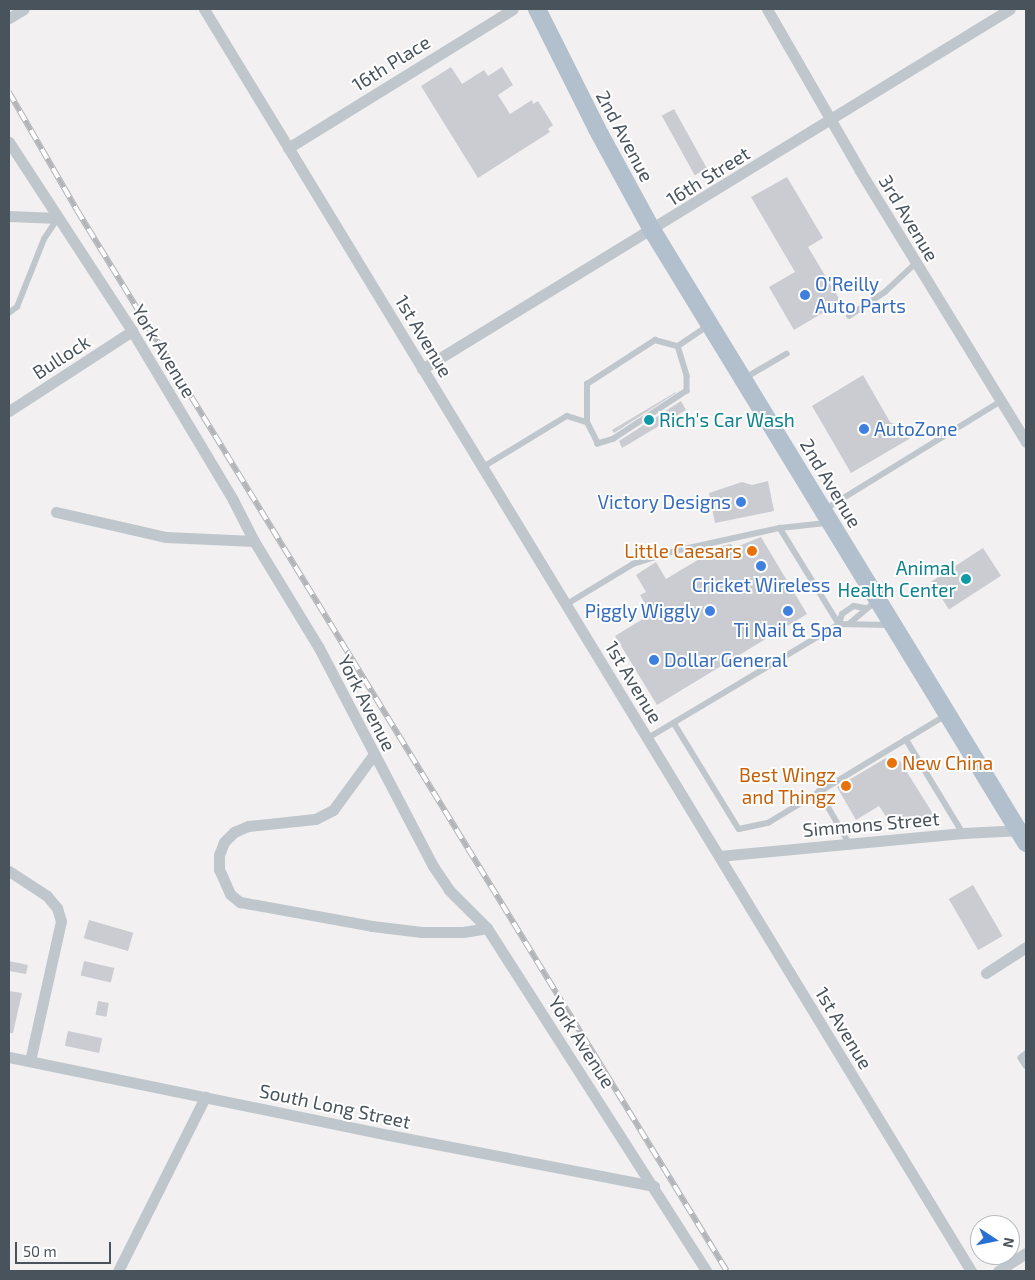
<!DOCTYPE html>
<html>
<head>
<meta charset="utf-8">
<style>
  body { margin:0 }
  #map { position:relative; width:1035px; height:1280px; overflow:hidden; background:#f2f0f0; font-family:"Exo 2",sans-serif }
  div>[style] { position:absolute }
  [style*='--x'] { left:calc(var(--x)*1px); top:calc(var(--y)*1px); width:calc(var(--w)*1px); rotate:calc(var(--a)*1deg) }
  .building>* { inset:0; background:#caccd2; transform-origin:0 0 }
  .service>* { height:5.5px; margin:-2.75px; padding:0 2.75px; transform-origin:2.75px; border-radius:2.75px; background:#bfc7cd }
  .minor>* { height:11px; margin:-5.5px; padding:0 5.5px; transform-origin:5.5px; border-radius:5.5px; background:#bfc7cd }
  .primary>* { height:18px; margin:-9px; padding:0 9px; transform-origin:9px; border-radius:9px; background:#b2bfcc }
  .rail>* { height:5.5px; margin-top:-2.75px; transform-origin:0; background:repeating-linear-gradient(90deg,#fff 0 11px,#b3b5b9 0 22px); box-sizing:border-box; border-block:1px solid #b3b5b9 }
  .dots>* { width:14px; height:14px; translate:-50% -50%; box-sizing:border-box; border:2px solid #fff; border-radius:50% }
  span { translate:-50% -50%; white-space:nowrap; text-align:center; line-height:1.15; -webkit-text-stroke:4px #fff; paint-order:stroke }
  .street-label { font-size:19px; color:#49535c }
  .shop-label { font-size:19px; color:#366cbe }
  .left { translate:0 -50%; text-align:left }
  .right { translate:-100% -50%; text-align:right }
  .culture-label { font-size:19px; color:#0d838f }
  .food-label { font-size:19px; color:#c56008 }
  .frame { position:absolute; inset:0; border:10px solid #49535c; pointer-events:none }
  .north { position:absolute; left:970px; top:1215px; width:50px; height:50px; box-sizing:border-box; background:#fff; border:1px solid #b6babe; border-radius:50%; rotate:101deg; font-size:14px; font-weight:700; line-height:20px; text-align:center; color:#49535c }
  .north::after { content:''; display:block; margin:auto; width:18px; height:22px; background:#2970d3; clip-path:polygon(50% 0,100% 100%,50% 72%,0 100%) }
  .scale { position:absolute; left:15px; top:1242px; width:96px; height:22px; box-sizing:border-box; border:2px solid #49535c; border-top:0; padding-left:6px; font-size:15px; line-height:18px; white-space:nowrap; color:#49535c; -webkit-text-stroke:4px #fff; paint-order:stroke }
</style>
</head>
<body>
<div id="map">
  <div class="building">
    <div style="clip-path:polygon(451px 67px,462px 84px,484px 70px,488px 76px,502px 67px,513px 85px,498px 95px,510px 114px,532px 100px,533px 104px,538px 101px,553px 125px,548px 129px,550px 132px,478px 178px,421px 86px)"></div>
    <div style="left:674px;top:109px;width:68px;height:14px;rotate:61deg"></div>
    <div style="clip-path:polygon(787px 177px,823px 238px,808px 247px,841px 302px,794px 330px,769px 287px,795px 272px,751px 197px)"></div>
    <div style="clip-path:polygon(863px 375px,890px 422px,916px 435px,851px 473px,812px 406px)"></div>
    <div style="clip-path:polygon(676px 392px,676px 393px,614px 433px,612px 430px)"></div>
    <div style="clip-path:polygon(681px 401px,686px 410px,622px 448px,619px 441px)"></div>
    <div style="clip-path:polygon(768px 481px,774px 511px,715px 523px,709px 493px,742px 482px,752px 485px)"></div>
    <div style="clip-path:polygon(761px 537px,807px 614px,657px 705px,615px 636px,651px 614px,640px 595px,646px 592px,636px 575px,656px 562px,666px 579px,721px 546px,731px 544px,734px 548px)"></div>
    <div style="left:983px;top:548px;width:33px;height:62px;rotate:57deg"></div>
    <div style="clip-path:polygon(886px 758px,900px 761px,935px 817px,889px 821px,879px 806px,856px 820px,837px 787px)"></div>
    <div style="left:973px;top:885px;width:59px;height:28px;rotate:60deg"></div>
    <div style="left:89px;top:920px;width:46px;height:19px;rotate:16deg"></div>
    <div style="clip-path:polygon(9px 961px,28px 965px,26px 974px,9px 971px)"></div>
    <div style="left:84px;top:961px;width:31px;height:15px;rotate:13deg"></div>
    <div style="clip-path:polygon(9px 991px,22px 993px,13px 1033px,9px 1033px)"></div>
    <div style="left:98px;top:1001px;width:11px;height:14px;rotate:10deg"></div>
    <div style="left:68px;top:1031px;width:35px;height:15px;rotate:12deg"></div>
  </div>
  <div class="service">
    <div style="--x:9;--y:313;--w:10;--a:-37"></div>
    <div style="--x:17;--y:307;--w:73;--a:-68.3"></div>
    <div style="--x:44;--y:239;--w:25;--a:-56"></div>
    <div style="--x:849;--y:316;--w:43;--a:-33.7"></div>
    <div style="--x:885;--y:292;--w:42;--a:-43.1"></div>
    <div style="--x:655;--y:340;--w:24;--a:15"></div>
    <div style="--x:678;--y:346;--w:31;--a:73"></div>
    <div style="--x:687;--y:376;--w:15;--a:90"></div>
    <div style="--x:687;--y:391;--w:87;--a:146.7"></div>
    <div style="--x:614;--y:439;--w:17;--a:163"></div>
    <div style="--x:598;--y:444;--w:25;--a:-117"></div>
    <div style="--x:587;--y:422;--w:38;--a:-90"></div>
    <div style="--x:587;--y:384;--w:81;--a:-32.9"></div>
    <div style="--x:678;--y:346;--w:36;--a:-34"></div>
    <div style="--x:745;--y:378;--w:48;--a:-30.3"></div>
    <div style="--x:483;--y:467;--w:98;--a:-31.3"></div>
    <div style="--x:567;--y:416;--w:21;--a:17"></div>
    <div style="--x:824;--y:510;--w:208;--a:-31.6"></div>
    <div style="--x:780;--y:528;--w:113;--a:58.4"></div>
    <div style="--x:567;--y:604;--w:77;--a:-31.2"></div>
    <div style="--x:633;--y:564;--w:44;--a:-17.2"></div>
    <div style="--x:675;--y:551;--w:107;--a:-12.4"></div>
    <div style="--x:780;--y:528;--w:46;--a:-6.2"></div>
    <div style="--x:850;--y:623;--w:34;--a:-40"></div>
    <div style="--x:839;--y:624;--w:10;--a:-73"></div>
    <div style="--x:842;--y:614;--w:14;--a:-34"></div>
    <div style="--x:854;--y:606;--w:11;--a:10"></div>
    <div style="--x:674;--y:723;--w:124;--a:58.5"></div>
    <div style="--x:739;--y:829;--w:30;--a:-12"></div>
    <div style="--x:768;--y:823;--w:208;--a:-31.2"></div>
    <div style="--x:648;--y:738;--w:222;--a:-30.8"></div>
    <div style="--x:839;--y:624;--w:50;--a:1.1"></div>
    <div style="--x:906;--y:739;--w:110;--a:58.8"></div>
    <div style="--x:819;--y:791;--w:60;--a:60"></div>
    <div style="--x:1026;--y:1054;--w:6;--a:141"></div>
    <div style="--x:1021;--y:1058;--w:9;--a:58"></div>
  </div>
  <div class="minor">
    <div style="--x:204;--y:9;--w:1477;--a:58.71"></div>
    <div style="--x:767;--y:9;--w:187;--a:60.1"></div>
    <div style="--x:860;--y:171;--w:318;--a:58.5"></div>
    <div style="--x:9;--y:18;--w:17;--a:-31"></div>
    <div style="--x:9;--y:142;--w:225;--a:56.9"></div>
    <div style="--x:132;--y:331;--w:197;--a:59.1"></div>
    <div style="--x:233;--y:500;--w:46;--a:62.9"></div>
    <div style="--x:254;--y:541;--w:125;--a:58.7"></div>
    <div style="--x:319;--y:648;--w:246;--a:62.4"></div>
    <div style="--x:433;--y:866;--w:29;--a:56"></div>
    <div style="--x:449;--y:890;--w:54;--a:45"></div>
    <div style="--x:487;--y:928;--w:407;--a:57.4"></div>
    <div style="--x:288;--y:148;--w:264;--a:-31.7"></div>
    <div style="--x:9;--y:216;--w:49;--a:2.3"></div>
    <div style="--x:422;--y:369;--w:689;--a:-31.48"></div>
    <div style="--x:9;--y:411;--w:147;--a:-33"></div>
    <div style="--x:56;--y:512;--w:113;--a:12.8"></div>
    <div style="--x:166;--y:537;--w:88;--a:2.6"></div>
    <div style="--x:374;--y:754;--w:69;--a:126.2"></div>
    <div style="--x:333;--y:810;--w:20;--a:153"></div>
    <div style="--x:315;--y:819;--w:67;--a:174"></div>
    <div style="--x:248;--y:826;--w:15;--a:157"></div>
    <div style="--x:234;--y:832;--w:14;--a:135"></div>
    <div style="--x:224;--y:842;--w:14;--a:111"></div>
    <div style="--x:219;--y:855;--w:14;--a:90"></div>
    <div style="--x:219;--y:869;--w:27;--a:66"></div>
    <div style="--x:230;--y:894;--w:13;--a:39"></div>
    <div style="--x:240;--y:902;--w:134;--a:10.3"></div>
    <div style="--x:372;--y:926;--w:50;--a:6.8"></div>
    <div style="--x:422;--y:932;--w:41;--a:0"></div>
    <div style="--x:463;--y:932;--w:24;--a:-9"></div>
    <div style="--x:719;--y:856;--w:245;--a:-5.4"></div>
    <div style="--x:963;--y:833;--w:60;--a:-2.9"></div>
    <div style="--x:9;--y:871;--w:45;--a:33.3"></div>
    <div style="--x:47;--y:896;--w:16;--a:50"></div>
    <div style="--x:57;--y:908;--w:14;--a:73"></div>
    <div style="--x:61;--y:921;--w:143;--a:102.5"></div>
    <div style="--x:986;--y:973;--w:48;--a:-33"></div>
    <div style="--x:9;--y:1057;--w:388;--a:11.6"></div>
    <div style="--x:389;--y:1135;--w:270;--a:10.9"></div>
    <div style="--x:118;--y:1271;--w:195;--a:-63.4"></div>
    <div style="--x:998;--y:1271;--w:33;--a:-33"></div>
  </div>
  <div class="primary">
    <div style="--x:537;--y:9;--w:134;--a:63.4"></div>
    <div style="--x:597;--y:129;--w:115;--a:61.4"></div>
    <div style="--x:652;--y:230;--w:718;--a:58.61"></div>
  </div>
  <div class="rail">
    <div style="--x:9;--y:92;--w:136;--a:60"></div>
    <div style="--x:77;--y:210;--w:1244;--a:58.51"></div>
  </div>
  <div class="dots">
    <div style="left:805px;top:295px;background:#3f7fe0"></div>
    <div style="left:649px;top:420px;background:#0f9aa8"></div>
    <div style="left:864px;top:429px;background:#3f7fe0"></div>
    <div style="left:741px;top:502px;background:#3f7fe0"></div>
    <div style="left:752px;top:551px;background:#e8710a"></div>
    <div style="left:761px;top:566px;background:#3f7fe0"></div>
    <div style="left:966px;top:579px;background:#0f9aa8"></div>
    <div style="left:710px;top:611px;background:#3f7fe0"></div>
    <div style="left:788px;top:611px;background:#3f7fe0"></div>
    <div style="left:654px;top:660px;background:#3f7fe0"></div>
    <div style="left:892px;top:763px;background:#e8710a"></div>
    <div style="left:846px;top:786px;background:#e8710a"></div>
  </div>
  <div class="street-label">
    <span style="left:391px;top:63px;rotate:-32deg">16th Place</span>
    <span style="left:625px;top:136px;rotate:62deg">2nd Avenue</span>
    <span style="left:708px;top:176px;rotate:-32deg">16th Street</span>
    <span style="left:909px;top:218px;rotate:59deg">3rd Avenue</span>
    <span style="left:424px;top:336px;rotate:59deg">1st Avenue</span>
    <span style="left:164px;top:351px;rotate:59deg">York Avenue</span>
    <span style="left:61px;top:357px;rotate:-33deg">Bullock</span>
    <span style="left:831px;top:483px;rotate:59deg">2nd Avenue</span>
    <span style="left:634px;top:682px;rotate:59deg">1st Avenue</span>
    <span style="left:367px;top:703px;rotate:63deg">York Avenue</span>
    <span style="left:871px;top:824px;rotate:-5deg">Simmons Street</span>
    <span style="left:844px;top:1028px;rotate:59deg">1st Avenue</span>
    <span style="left:582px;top:1042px;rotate:57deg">York Avenue</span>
    <span style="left:335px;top:1106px;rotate:12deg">South Long Street</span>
  </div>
  <div class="shop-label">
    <span class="left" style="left:815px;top:295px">O'Reilly<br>Auto Parts</span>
    <span class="left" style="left:874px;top:429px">AutoZone</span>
    <span class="right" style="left:731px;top:502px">Victory Designs</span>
    <span style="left:761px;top:585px">Cricket Wireless</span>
    <span class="right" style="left:700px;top:611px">Piggly Wiggly</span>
    <span style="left:788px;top:630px">Ti Nail &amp; Spa</span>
    <span class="left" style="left:664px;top:660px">Dollar General</span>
  </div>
  <div class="culture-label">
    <span class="left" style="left:659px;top:420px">Rich's Car Wash</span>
    <span class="right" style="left:956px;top:579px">Animal<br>Health Center</span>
  </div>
  <div class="food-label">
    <span class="right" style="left:742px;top:551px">Little Caesars</span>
    <span class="left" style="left:902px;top:763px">New China</span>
    <span class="right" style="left:836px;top:786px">Best Wingz<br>and Thingz</span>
  </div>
  <div class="frame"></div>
  <div class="north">N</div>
  <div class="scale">50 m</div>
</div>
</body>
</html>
